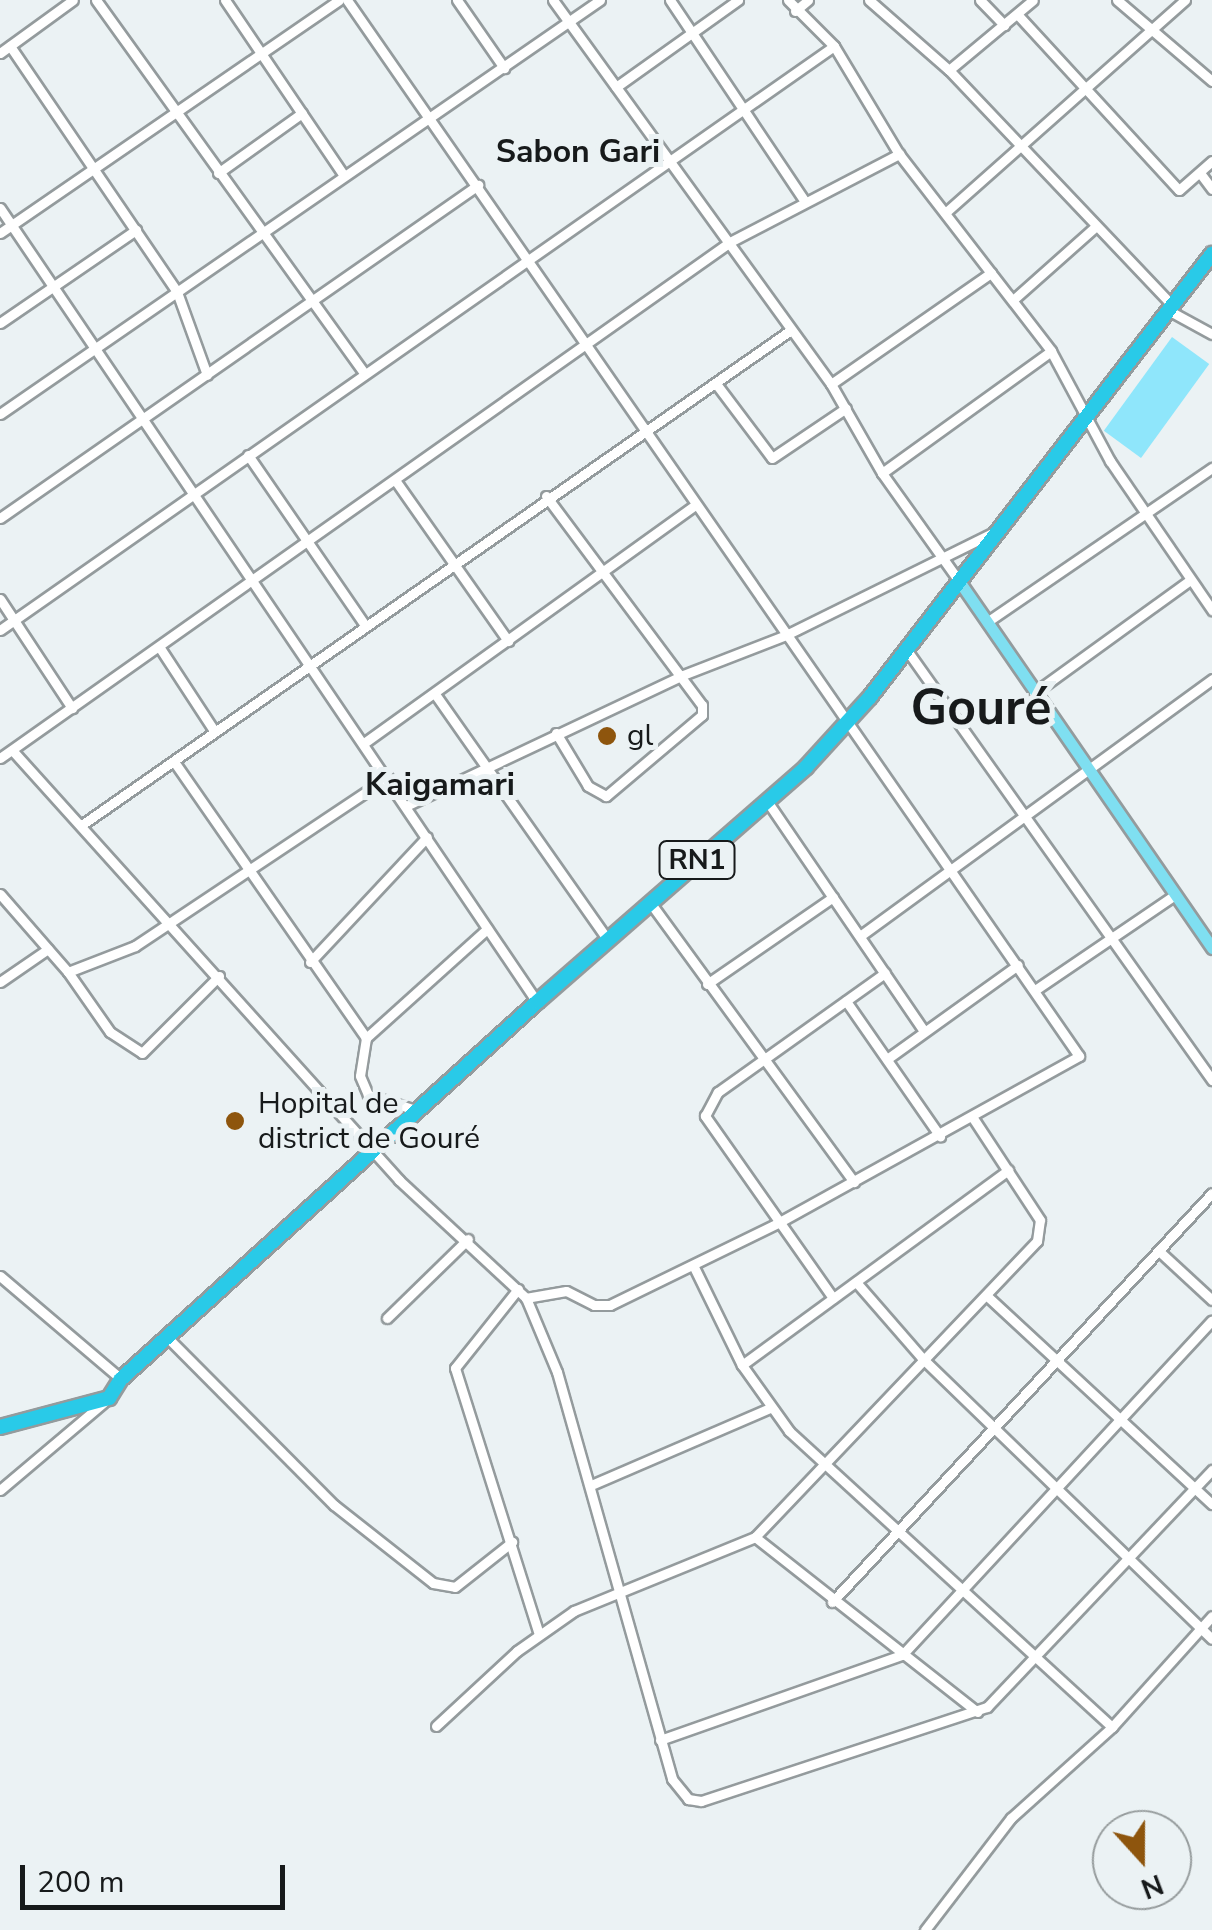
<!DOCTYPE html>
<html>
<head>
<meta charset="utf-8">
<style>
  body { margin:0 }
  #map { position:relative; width:1212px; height:1930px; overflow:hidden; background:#ebf2f4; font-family:"Nunito Sans",sans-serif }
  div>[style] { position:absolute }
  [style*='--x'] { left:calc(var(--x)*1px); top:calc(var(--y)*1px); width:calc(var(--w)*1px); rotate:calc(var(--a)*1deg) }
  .green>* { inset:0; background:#8fe6fb; transform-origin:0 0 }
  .roads { filter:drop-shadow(2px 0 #949b9d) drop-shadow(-2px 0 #949b9d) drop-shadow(0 2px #949b9d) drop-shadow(0 -2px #949b9d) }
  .minor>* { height:9px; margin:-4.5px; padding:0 4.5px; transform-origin:4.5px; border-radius:4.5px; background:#fff }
  .major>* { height:11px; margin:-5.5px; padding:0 5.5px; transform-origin:5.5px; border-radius:5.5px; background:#7fdff1 }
  .highway>* { height:14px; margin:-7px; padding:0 7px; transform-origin:7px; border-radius:7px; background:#29cae8 }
  .dots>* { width:28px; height:28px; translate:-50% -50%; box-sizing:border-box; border:5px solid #ebf2f4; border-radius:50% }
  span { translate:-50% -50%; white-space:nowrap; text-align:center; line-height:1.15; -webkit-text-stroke:10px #ebf2f4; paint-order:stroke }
  .shield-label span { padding:2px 8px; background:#ebf2f4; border:2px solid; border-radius:8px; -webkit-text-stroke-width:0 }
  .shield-label { font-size:28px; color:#171a1b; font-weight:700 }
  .poi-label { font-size:30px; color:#171a1b }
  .left { translate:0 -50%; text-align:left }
  .neighbourhood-label { font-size:32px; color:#171a1b; font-weight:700 }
  .town-label { font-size:50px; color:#171a1b; font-weight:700 }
  .north { position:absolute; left:1092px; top:1810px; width:100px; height:100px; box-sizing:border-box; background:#ebf2f4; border:2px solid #969c9d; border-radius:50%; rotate:159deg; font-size:28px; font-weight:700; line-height:40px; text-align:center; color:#171a1b }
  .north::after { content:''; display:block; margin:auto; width:35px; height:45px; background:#8e550d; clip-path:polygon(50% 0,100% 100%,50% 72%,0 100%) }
  .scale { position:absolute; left:20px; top:1865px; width:265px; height:45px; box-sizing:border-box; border:5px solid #171a1b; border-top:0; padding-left:12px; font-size:30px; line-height:35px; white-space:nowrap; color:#171a1b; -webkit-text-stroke:8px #ebf2f4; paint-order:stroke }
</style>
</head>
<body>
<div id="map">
  <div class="green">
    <div style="left:1172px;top:337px;width:46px;height:116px;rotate:36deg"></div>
  </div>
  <div class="roads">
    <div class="minor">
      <div style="--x:96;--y:0;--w:459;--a:54.3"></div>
      <div style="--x:225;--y:0;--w:212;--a:55.9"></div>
      <div style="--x:347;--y:0;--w:1285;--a:55.27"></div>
      <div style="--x:1079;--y:1056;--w:342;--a:151"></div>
      <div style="--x:780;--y:1222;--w:189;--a:154"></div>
      <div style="--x:610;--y:1305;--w:16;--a:180"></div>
      <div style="--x:594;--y:1305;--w:31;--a:-153"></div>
      <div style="--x:566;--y:1291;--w:41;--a:170.1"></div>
      <div style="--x:457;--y:0;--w:83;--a:55.3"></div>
      <div style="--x:553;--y:0;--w:474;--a:54.1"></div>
      <div style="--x:831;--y:384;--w:103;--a:60.2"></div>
      <div style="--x:882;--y:473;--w:133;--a:54.5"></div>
      <div style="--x:670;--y:0;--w:241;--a:56.2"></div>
      <div style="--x:788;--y:0;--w:65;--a:45"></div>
      <div style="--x:834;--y:46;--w:126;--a:59"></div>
      <div style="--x:899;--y:154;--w:249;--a:52.3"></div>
      <div style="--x:1051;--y:351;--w:125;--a:61.8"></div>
      <div style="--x:1110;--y:461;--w:181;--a:55.6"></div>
      <div style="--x:869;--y:0;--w:106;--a:41.2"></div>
      <div style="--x:949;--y:70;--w:324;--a:46.5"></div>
      <div style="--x:980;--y:0;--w:35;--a:46"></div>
      <div style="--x:1117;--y:0;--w:125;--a:40.5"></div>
      <div style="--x:795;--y:11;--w:17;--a:-40"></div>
      <div style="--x:1017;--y:14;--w:239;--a:47.4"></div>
      <div style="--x:1179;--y:190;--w:44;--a:-41.3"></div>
      <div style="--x:10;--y:46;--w:297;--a:55.8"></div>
      <div style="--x:177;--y:292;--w:88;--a:70.1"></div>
      <div style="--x:0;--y:53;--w:90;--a:-36"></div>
      <div style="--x:949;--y:70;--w:109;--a:-39.8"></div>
      <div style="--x:616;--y:87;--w:150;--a:-35.5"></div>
      <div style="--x:218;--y:173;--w:103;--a:-35.5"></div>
      <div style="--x:1200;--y:173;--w:20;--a:53"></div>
      <div style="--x:0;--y:208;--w:959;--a:55.93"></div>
      <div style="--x:945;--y:213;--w:321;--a:-41.6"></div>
      <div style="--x:0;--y:233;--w:411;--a:-34.5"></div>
      <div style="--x:1014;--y:299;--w:107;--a:-41.6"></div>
      <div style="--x:1168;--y:310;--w:50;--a:28.6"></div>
      <div style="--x:0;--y:323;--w:165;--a:-34.4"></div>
      <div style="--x:831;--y:384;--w:195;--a:-34.8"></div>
      <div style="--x:717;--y:385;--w:91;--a:53"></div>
      <div style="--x:772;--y:458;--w:89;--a:-34"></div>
      <div style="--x:0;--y:414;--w:729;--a:-34.61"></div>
      <div style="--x:248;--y:455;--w:206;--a:55.5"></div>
      <div style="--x:882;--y:473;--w:208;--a:-35.8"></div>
      <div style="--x:395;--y:480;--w:197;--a:54.9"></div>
      <div style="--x:546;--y:496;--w:261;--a:53.3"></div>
      <div style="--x:702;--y:705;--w:10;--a:90"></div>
      <div style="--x:702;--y:715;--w:126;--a:139.8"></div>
      <div style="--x:606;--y:796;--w:21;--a:-151"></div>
      <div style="--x:588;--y:786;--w:62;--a:-121.1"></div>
      <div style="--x:0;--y:518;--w:583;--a:-34.86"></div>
      <div style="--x:0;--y:599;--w:131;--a:56.6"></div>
      <div style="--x:987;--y:622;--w:273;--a:-34.4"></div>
      <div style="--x:0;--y:630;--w:1018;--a:-35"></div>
      <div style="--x:160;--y:648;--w:100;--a:56.8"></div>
      <div style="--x:906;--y:649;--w:529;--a:54.63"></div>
      <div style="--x:1034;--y:693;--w:193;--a:-35.9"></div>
      <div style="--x:435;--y:694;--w:299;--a:54.9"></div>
      <div style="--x:364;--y:743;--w:408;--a:-35.7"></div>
      <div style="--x:12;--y:750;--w:579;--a:48.01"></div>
      <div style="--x:399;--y:1180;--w:173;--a:42.9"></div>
      <div style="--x:526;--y:1298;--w:80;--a:67.3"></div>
      <div style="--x:557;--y:1372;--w:423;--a:74.2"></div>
      <div style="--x:672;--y:1779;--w:26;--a:51"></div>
      <div style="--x:688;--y:1799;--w:13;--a:9"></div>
      <div style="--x:701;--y:1801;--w:301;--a:-18.2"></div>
      <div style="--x:987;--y:1707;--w:327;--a:-46.5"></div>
      <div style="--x:0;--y:758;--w:894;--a:-35.25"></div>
      <div style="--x:730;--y:242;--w:191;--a:-27.5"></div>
      <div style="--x:175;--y:763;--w:335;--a:55.2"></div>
      <div style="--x:366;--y:1038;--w:38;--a:99"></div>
      <div style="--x:360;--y:1076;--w:21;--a:67"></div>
      <div style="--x:368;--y:1095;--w:53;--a:17.4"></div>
      <div style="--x:767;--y:801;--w:278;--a:55.7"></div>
      <div style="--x:406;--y:806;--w:306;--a:-25.3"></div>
      <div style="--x:683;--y:675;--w:110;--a:-21.2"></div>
      <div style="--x:786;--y:635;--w:237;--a:-26.3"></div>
      <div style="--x:83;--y:824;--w:863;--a:-34.91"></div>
      <div style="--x:0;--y:894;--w:103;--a:48.9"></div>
      <div style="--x:68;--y:972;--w:73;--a:55"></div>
      <div style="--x:110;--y:1032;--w:38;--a:33"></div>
      <div style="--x:142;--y:1053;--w:109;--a:-45"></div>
      <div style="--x:649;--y:901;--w:348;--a:53.9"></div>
      <div style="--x:860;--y:936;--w:436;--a:-36.1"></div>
      <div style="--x:310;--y:962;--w:171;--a:-46.9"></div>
      <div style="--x:68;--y:972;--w:72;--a:-21.2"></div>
      <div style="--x:135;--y:946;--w:304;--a:-33.7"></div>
      <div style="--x:0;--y:982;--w:58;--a:-34.5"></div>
      <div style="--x:707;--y:984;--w:153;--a:-34.6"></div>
      <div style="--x:1035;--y:990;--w:169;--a:-34.2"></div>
      <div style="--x:846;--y:1001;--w:165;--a:55.2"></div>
      <div style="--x:366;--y:1038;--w:163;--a:-42"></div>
      <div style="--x:887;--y:1059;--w:161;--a:-35.7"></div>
      <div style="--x:1159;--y:1251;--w:72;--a:42.8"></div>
      <div style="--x:693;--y:1265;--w:111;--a:63.9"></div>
      <div style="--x:742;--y:1365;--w:81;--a:54.5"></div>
      <div style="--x:789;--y:1431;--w:438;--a:42.5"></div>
      <div style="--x:0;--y:1276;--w:159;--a:40.4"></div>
      <div style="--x:856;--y:1282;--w:102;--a:49"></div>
      <div style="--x:923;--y:1359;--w:402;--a:44.1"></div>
      <div style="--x:518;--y:1289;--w:101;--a:128.6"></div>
      <div style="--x:455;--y:1368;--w:279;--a:72.5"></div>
      <div style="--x:986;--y:1295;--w:308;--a:42.8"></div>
      <div style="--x:833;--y:1298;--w:223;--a:-125.1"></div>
      <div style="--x:705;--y:1116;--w:27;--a:-62"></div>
      <div style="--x:718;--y:1092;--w:205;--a:-35.5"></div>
      <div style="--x:387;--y:1318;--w:113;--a:-44.3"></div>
      <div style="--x:168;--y:1338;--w:235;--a:45.2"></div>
      <div style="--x:334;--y:1505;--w:126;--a:38.2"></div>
      <div style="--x:433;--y:1583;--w:22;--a:10"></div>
      <div style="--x:455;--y:1587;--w:73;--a:-38.3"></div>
      <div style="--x:742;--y:1365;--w:330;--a:-36.2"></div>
      <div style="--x:591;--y:1485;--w:195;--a:-23.3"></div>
      <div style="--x:0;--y:1490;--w:135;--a:-40.2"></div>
      <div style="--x:755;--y:1537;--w:283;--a:38.2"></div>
      <div style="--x:832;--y:1602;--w:558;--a:-47.1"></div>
      <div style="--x:436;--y:1726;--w:110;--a:-42.8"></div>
      <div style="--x:517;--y:1651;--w:70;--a:-35.1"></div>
      <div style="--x:574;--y:1611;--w:196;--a:-22.2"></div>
      <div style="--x:755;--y:1537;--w:409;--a:-46.4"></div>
      <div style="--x:1037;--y:1241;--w:21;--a:-82"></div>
      <div style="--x:1040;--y:1220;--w:122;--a:-123.3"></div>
      <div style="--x:660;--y:1740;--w:256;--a:-19.4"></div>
      <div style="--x:902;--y:1655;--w:456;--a:-47.2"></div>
      <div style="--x:925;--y:1930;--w:141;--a:-52.5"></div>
      <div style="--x:1011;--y:1818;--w:136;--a:-42"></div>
      <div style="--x:1112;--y:1727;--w:149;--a:-48"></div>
    </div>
    <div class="major">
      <div style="--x:959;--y:581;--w:446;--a:55.4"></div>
    </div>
    <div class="highway">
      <div style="--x:0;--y:1427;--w:113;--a:-14.9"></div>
      <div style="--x:109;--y:1398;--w:22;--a:-58"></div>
      <div style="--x:121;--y:1379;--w:561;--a:-42.18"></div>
      <div style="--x:537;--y:1002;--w:357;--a:-41.1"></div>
      <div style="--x:806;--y:767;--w:95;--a:-47.6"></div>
      <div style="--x:870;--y:697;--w:560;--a:-52.33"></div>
    </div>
  </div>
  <div class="dots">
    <div style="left:607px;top:736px;background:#8e550d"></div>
    <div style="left:235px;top:1121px;background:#8e550d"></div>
  </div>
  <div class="shield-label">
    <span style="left:697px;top:860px">RN1</span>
  </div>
  <div class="poi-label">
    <span class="left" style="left:627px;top:736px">gl</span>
    <span class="left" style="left:258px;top:1121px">Hopital de<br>district de Gouré</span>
  </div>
  <div class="neighbourhood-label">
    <span style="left:578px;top:152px">Sabon Gari</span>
    <span style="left:440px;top:785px">Kaigamari</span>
  </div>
  <div class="town-label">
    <span style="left:981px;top:708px">Gouré</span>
  </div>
  <div class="north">N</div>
  <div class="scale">200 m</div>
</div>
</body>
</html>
